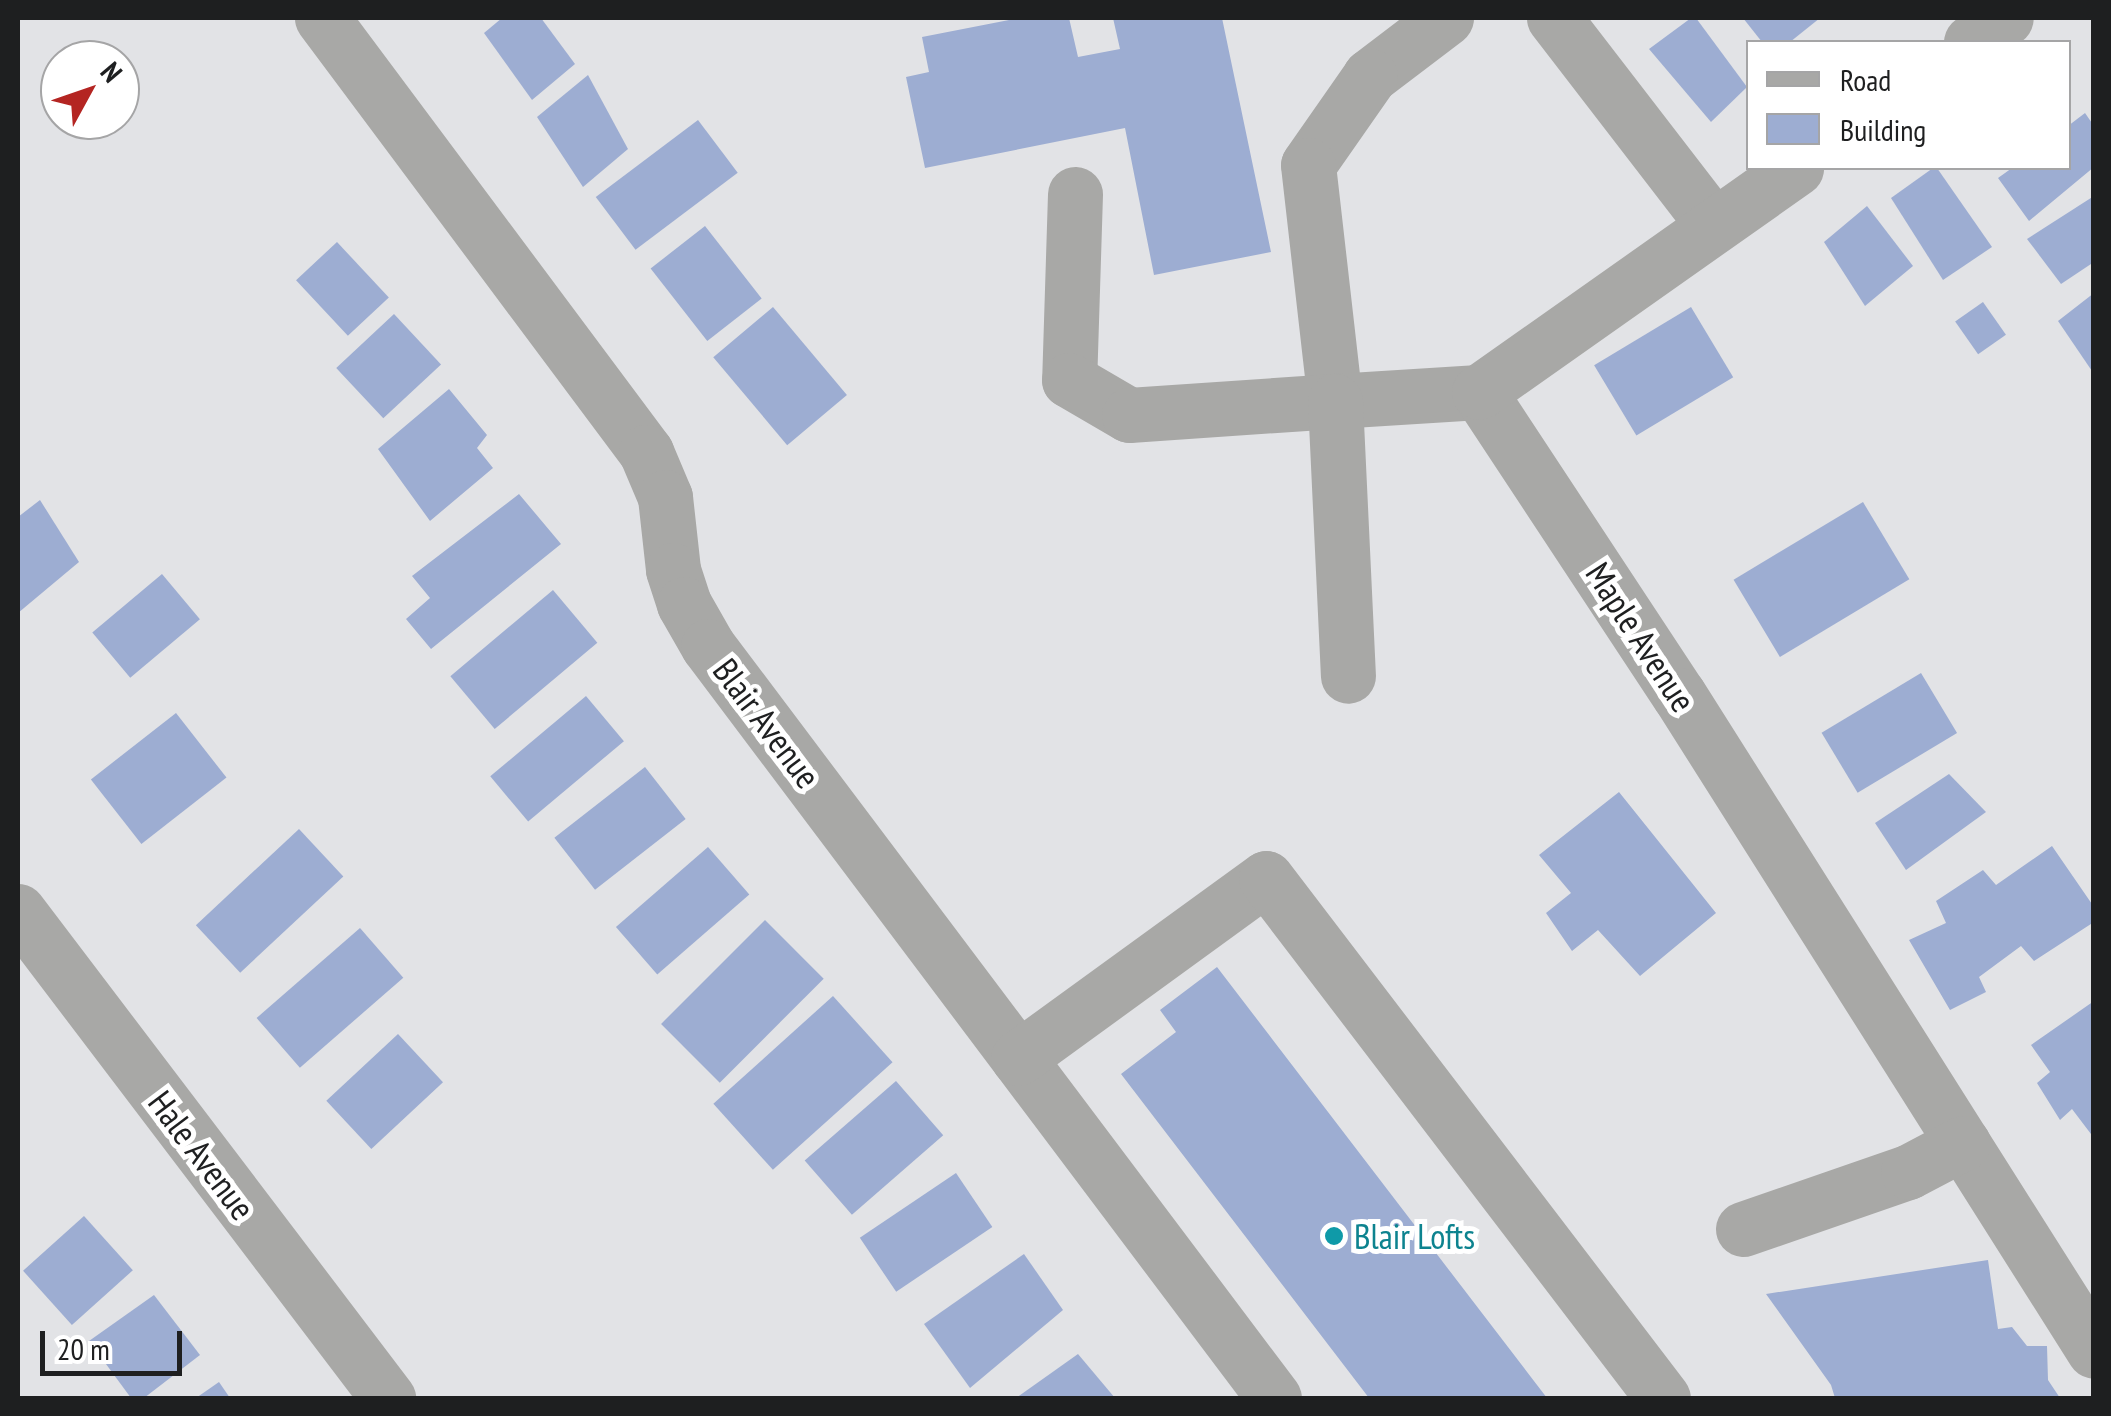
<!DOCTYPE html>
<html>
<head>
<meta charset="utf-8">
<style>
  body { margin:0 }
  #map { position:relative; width:2111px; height:1416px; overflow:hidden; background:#e2e3e6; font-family:"PT Sans Narrow",sans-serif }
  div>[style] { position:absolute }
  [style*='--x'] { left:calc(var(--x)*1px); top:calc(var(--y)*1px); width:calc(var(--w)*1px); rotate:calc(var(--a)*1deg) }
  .building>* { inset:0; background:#9dadd2; transform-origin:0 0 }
  .minor>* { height:55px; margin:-27.5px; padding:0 27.5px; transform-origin:27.5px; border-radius:27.5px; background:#a8a8a6 }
  .dots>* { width:28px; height:28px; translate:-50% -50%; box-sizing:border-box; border:5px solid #fff; border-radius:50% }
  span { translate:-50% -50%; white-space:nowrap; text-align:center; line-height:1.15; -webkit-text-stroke:10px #fff; paint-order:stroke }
  .street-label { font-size:35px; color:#1e1f20 }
  .culture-label { font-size:35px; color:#0d838f }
  .left { translate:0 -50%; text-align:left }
  .frame { position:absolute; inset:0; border:20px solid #1e1f20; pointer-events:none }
  .legend { position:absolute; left:1746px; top:40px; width:325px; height:130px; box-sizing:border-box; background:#fff; border:2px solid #a5a5a6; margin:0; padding:12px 18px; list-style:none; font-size:30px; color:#1e1f20 }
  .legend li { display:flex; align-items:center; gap:20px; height:50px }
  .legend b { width:50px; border:2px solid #a5a5a6 }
  .north { position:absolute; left:40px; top:40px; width:100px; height:100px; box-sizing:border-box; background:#fff; border:2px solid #a5a5a6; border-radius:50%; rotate:50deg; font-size:28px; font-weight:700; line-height:40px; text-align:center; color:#1e1f20 }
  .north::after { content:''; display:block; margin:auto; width:35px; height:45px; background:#b42522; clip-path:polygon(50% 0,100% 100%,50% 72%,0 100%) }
  .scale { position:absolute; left:40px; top:1331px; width:142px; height:45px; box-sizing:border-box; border:5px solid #1e1f20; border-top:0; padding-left:12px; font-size:30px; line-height:35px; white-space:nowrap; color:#1e1f20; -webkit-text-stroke:8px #fff; paint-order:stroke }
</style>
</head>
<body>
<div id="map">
  <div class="building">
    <div style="clip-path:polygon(502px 18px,541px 18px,575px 64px,532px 100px,484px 33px)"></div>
    <div style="clip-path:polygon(1019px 18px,1069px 18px,1078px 57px,1120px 49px,1113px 18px,1222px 18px,1271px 252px,1154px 275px,1125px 128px,925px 168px,906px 77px,929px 72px,922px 37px)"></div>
    <div style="clip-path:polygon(1691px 18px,1696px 18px,1747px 87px,1711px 122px,1649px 49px)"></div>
    <div style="clip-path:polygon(1743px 18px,1820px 18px,1790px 42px,1762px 42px)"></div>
    <div style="clip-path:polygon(588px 75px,628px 149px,583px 187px,537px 117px)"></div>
    <div style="clip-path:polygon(2085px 113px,2094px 126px,2094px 167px,2029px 221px,1998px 178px,2012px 168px,2068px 168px,2068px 126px)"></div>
    <div style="left:698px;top:120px;width:66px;height:128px;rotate:53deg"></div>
    <div style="clip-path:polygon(1933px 168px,1937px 168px,1992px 247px,1943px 280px,1891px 198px)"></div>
    <div style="clip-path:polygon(2094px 196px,2094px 262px,2061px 284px,2027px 239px)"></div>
    <div style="clip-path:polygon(1867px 206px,1913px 266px,1865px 306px,1824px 242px)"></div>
    <div style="left:705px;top:226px;width:92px;height:69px;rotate:52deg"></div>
    <div style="left:337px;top:242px;width:76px;height:56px;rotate:47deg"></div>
    <div style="clip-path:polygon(2094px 293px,2094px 374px,2058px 321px)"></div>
    <div style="left:1983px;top:302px;width:40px;height:34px;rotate:55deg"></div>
    <div style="left:773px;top:307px;width:115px;height:78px;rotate:50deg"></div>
    <div style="left:1691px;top:307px;width:82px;height:113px;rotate:59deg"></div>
    <div style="left:394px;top:314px;width:69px;height:79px;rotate:47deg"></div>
    <div style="clip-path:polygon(449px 389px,487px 435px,477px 448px,493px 468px,430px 521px,378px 449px)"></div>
    <div style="clip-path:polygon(519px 494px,561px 544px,431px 649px,406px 619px,430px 598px,412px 576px)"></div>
    <div style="clip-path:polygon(40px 500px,79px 562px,18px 613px,18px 517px)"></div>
    <div style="left:1863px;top:502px;width:90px;height:151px;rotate:59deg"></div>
    <div style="left:162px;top:574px;width:59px;height:91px;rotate:50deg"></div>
    <div style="left:553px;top:590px;width:69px;height:134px;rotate:50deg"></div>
    <div style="left:1921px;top:673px;width:70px;height:116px;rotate:59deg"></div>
    <div style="left:586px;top:696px;width:59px;height:125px;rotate:50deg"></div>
    <div style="left:176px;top:713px;width:82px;height:108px;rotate:52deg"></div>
    <div style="left:645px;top:767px;width:66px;height:115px;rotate:52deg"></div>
    <div style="clip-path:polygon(1949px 774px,1986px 812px,1906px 870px,1875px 823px)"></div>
    <div style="clip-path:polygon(1619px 792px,1716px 913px,1640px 976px,1598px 930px,1572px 951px,1546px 913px,1571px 893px,1539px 855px)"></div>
    <div style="left:299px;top:829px;width:65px;height:141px;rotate:47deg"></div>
    <div style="clip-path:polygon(2052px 846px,2094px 907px,2094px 922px,2034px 961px,2021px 946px,1979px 977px,1986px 992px,1950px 1010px,1909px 940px,1946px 923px,1936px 901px,1983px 870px,1996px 885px)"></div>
    <div style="left:708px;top:847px;width:63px;height:122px;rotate:49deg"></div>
    <div style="left:765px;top:920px;width:83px;height:147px;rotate:45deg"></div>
    <div style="left:360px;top:928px;width:66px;height:137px;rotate:49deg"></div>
    <div style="clip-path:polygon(1217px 967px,1547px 1398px,1369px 1398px,1121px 1074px,1176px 1032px,1160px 1010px)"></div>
    <div style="left:833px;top:996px;width:89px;height:161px;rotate:48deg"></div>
    <div style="clip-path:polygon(2094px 1001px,2094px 1138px,2072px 1109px,2060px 1120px,2037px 1083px,2050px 1072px,2031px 1045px)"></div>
    <div style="left:398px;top:1034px;width:66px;height:98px;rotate:47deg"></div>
    <div style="left:896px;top:1081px;width:72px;height:121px;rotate:49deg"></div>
    <div style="left:956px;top:1173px;width:65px;height:116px;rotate:56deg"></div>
    <div style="left:84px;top:1216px;width:73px;height:82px;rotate:48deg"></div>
    <div style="clip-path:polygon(1024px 1254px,1063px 1310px,970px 1388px,924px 1324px)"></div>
    <div style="clip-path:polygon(1988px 1260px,1998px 1329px,2012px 1327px,2027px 1346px,2047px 1346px,2048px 1380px,2060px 1398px,1835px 1398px,1831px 1385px,1766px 1294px)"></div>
    <div style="clip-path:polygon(154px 1295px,200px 1355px,144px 1398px,131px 1398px,89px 1341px)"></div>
    <div style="clip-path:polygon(1078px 1354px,1115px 1398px,1016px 1398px)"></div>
    <div style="clip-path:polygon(219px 1382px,230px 1398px,196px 1398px)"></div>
  </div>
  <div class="minor">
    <div style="--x:322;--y:18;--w:542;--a:53.26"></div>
    <div style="--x:646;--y:452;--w:49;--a:67.1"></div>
    <div style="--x:665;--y:497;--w:73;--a:83.7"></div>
    <div style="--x:673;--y:570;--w:36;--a:72"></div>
    <div style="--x:684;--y:604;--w:48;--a:60.3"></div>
    <div style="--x:708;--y:646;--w:941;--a:53.03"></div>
    <div style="--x:1446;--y:18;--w:96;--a:142.7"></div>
    <div style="--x:1370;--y:76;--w:108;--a:124.9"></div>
    <div style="--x:1308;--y:165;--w:238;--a:83.5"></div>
    <div style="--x:1335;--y:401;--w:144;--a:-3.6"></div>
    <div style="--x:1554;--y:18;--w:262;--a:52.4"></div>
    <div style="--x:1971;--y:42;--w:42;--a:-34.4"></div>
    <div style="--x:1075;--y:194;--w:186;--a:91.8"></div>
    <div style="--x:1069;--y:380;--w:69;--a:30.3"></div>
    <div style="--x:1129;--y:415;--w:206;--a:-3.9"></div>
    <div style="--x:1335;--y:401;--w:275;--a:87.3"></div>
    <div style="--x:1479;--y:392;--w:363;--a:56.6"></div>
    <div style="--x:1679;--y:695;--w:776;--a:57.68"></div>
    <div style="--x:1479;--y:392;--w:388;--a:-35.2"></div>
    <div style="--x:18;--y:911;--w:612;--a:52.77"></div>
    <div style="--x:1018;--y:1058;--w:306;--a:-36"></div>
    <div style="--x:1266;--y:878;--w:654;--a:52.64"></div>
    <div style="--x:1743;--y:1229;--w:175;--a:-19.1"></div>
    <div style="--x:1908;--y:1172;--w:62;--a:-27.8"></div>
  </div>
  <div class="dots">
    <div style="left:1334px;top:1236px;background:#0f9aa8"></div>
  </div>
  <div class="street-label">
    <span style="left:1641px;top:637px;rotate:57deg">Maple Avenue</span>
    <span style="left:767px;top:723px;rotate:53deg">Blair Avenue</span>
    <span style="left:202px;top:1155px;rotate:53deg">Hale Avenue</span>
  </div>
  <div class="culture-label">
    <span class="left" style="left:1354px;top:1236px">Blair Lofts</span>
  </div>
  <div class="frame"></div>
  <ul class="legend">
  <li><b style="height:12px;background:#a8a8a6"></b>Road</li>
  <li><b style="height:28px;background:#9dadd2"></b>Building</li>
  </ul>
  <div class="north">N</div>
  <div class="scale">20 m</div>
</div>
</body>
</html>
